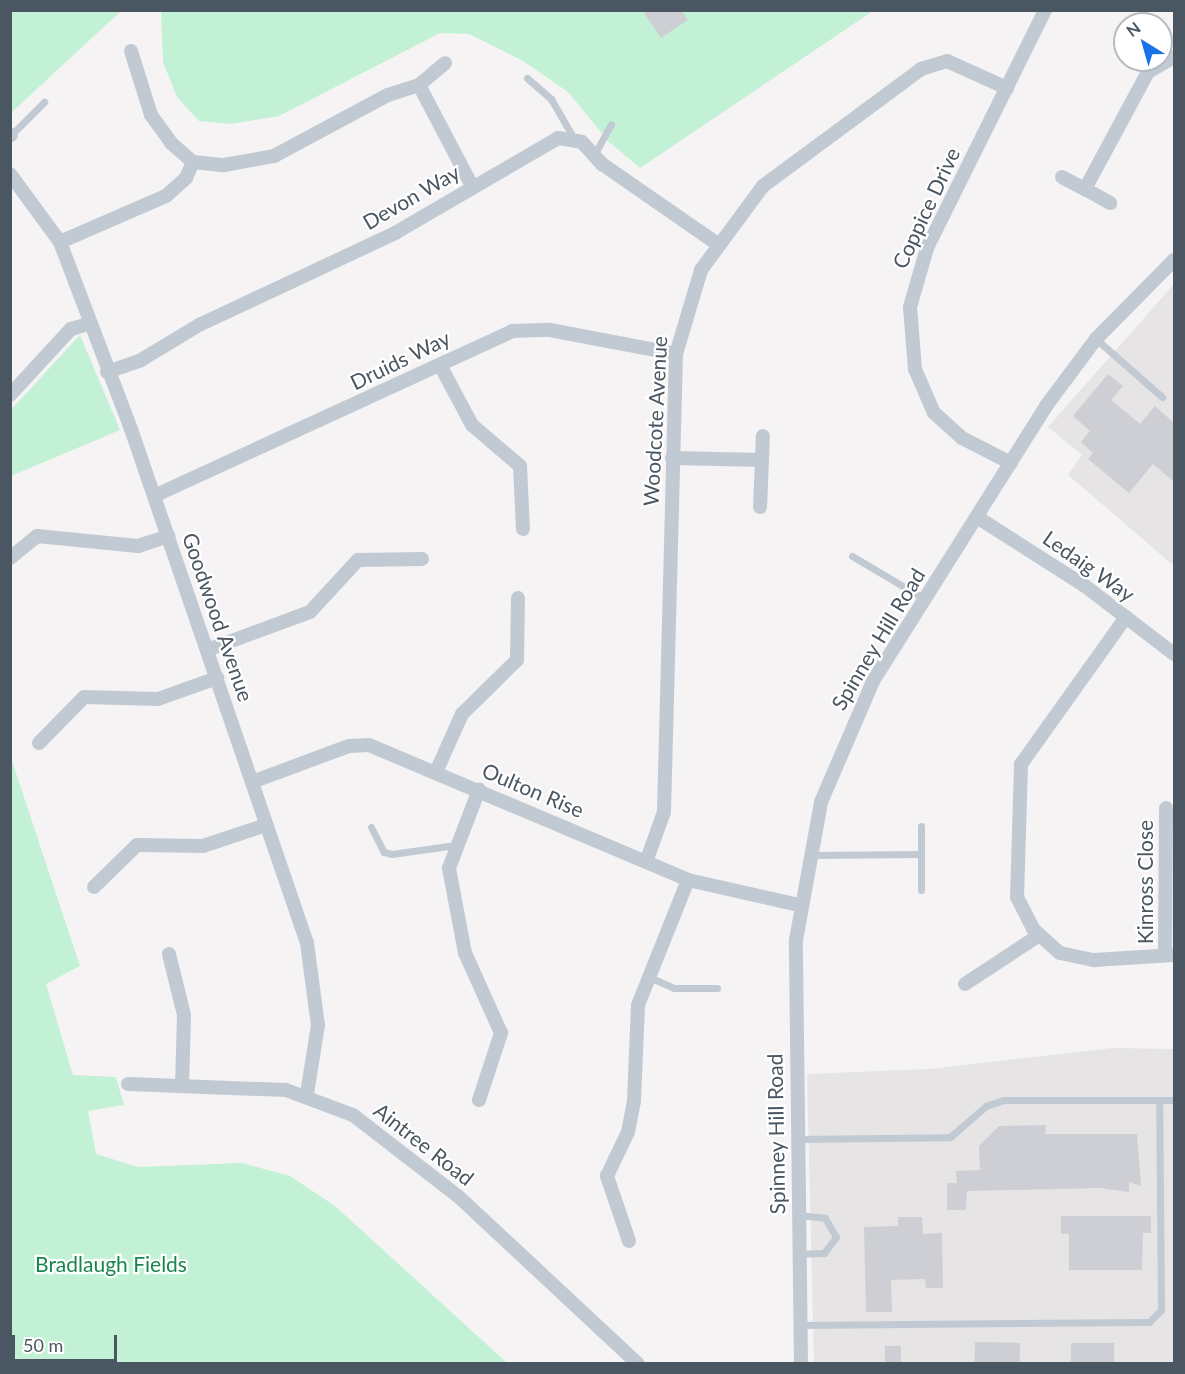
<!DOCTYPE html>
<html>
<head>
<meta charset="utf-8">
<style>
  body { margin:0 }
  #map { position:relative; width:1185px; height:1374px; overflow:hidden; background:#f5f3f3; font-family:Lato,sans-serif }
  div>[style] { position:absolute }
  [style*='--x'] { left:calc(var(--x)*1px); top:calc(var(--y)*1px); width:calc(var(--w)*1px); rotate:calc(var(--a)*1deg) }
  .education>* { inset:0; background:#e6e4e5 }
  .green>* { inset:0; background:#c3f1d5 }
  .building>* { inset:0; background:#cdcfd5; transform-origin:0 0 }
  .service>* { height:7px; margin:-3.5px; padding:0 3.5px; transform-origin:3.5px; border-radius:3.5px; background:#c1cad2 }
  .minor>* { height:14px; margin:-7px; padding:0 7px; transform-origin:7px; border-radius:7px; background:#c1cad2 }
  span { translate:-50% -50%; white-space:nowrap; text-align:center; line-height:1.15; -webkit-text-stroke:4.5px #fff; paint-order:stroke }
  .street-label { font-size:21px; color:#4a5661 }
  .park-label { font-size:21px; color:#17864f }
  .frame { position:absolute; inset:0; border:12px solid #4a5661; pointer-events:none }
  .north { position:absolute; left:1113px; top:12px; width:60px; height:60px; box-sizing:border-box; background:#fff; border:2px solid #b7bbc0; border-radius:50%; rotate:323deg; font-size:16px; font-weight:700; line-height:24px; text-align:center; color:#4a5661 }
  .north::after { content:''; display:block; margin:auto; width:21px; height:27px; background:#1a73e8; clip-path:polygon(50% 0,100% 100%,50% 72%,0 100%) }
  .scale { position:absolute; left:12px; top:1335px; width:105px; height:27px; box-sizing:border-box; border:3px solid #4a5661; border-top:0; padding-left:8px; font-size:18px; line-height:21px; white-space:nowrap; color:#4a5661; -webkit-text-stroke:4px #fff; paint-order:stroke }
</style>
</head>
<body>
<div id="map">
  <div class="education">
    <div style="clip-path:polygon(1174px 284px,1174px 566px,1068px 475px,1082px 455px,1048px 427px)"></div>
    <div style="clip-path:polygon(1113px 1048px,1174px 1049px,1174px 1363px,814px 1363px,807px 1074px,929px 1069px)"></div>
  </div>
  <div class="green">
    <div style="clip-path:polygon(11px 10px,121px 10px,121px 11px,11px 113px)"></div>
    <div style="clip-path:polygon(161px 10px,873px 11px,640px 168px,609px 142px,568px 92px,523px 61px,469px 34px,440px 33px,279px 116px,230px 124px,199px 121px,177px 97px,163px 62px)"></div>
    <div style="clip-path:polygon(80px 335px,120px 430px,11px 476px,11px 410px)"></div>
    <div style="clip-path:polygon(11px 758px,80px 966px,46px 984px,73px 1075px,116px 1077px,124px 1105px,88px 1111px,96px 1154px,138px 1167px,242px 1163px,290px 1176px,335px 1206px,507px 1363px,11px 1363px)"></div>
  </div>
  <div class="building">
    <div style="clip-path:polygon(642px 10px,681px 10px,688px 20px,661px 38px)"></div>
    <div style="clip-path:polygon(1108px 374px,1123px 386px,1111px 400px,1140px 424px,1155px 406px,1174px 423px,1174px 482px,1153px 464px,1129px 493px,1088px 459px,1093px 453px,1081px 442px,1090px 431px,1073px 416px)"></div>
    <div style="clip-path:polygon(1046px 1125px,1045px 1134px,1137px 1134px,1141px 1186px,1129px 1182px,1129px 1192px,1100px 1188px,967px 1191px,966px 1210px,947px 1210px,947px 1183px,957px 1183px,956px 1171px,980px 1170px,979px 1146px,999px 1126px)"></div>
    <div style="clip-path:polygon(1061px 1216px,1151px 1216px,1151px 1233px,1143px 1233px,1142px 1270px,1069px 1270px,1069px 1234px,1061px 1234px)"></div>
    <div style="clip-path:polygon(898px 1217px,922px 1217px,923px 1234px,942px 1233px,943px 1288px,926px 1288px,925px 1279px,891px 1280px,892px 1312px,866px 1312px,864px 1227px,898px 1226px)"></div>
    <div style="left:975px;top:1342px;width:45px;height:22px;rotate:1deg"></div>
    <div style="left:1071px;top:1343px;width:43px;height:21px"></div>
    <div style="left:885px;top:1346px;width:16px;height:18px"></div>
  </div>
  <div class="service">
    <div style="--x:527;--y:78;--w:32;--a:41"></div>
    <div style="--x:551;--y:99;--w:44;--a:59.9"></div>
    <div style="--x:11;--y:135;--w:47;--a:-45"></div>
    <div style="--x:594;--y:155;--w:35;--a:-61"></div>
    <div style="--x:1096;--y:339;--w:88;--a:41.3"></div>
    <div style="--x:852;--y:556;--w:85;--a:30.5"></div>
    <div style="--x:371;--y:827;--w:28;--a:63"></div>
    <div style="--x:384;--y:852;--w:8;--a:14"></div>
    <div style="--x:392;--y:854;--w:64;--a:-8.1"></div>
    <div style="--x:811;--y:855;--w:110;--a:-0.5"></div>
    <div style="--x:921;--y:890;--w:64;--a:-90"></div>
    <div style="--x:647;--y:976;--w:30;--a:24"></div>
    <div style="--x:674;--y:988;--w:43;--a:0"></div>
    <div style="--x:797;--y:1139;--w:153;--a:-0.7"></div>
    <div style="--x:950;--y:1137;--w:48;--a:-40.7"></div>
    <div style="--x:986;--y:1106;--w:18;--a:-19"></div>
    <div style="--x:1003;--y:1100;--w:171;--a:0"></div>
    <div style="--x:798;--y:1215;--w:27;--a:6"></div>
    <div style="--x:825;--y:1218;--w:22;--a:60"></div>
    <div style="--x:836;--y:1237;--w:20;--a:127"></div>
    <div style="--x:824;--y:1253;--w:25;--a:178"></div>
    <div style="--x:800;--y:1325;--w:349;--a:-0.5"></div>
    <div style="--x:1149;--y:1322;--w:17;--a:-45"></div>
    <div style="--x:1161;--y:1310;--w:210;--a:-90.5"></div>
  </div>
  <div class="minor">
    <div style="--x:131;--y:51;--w:67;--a:72.6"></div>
    <div style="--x:151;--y:115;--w:34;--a:54"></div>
    <div style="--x:171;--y:143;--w:29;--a:41"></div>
    <div style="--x:193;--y:162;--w:31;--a:6"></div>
    <div style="--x:224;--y:165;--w:51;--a:-10.2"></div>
    <div style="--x:274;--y:156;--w:129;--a:-28.2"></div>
    <div style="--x:388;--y:95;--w:33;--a:-18"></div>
    <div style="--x:419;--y:85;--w:34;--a:-40"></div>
    <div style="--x:419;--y:85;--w:114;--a:62.3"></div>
    <div style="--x:10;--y:135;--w:1;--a:0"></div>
    <div style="--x:10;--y:174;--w:84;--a:53.7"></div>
    <div style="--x:60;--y:242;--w:200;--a:69.2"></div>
    <div style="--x:131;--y:429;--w:543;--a:71.1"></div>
    <div style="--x:307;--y:943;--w:83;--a:82.4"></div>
    <div style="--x:318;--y:1025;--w:70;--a:99.1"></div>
    <div style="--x:1062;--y:177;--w:26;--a:28"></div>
    <div style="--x:1085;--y:189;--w:133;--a:-61.7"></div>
    <div style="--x:1148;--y:72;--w:30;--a:-30"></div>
    <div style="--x:1085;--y:189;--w:29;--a:29"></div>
    <div style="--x:60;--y:242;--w:116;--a:-23.5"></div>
    <div style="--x:166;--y:196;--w:27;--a:-42"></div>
    <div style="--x:186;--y:178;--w:17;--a:-66"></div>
    <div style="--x:440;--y:365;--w:68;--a:61.9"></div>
    <div style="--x:472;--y:425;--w:63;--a:40.5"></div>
    <div style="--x:520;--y:466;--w:63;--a:87.3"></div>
    <div style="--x:107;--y:372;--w:36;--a:-19"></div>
    <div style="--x:141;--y:360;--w:68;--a:-31.1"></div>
    <div style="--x:199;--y:325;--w:217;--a:-25.1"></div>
    <div style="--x:395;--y:233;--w:189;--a:-30.2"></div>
    <div style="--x:558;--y:138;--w:24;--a:9"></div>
    <div style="--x:582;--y:142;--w:30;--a:48"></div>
    <div style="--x:602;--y:164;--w:139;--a:34.7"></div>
    <div style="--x:10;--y:395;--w:90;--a:-47.3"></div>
    <div style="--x:71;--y:329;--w:18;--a:-16"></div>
    <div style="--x:672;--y:458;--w:90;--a:1.3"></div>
    <div style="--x:762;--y:460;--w:24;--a:-88"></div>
    <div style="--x:1011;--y:463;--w:55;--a:-153"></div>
    <div style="--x:962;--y:438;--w:38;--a:-138"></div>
    <div style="--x:934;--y:413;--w:48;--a:-113.4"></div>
    <div style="--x:915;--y:369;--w:62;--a:-94.6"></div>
    <div style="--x:910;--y:307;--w:61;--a:-73.9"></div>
    <div style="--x:927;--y:248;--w:266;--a:-63.6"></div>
    <div style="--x:154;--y:496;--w:394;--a:-24.7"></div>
    <div style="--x:512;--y:331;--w:38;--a:-2"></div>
    <div style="--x:550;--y:330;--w:128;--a:10.8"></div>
    <div style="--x:760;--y:507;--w:47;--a:-87.6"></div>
    <div style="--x:977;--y:517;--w:128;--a:32.6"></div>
    <div style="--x:1085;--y:586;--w:112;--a:37.4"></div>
    <div style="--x:10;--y:558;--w:35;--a:-39"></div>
    <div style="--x:37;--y:536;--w:101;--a:5.7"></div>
    <div style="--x:138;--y:546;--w:32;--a:-18"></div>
    <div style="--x:1126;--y:617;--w:181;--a:125.5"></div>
    <div style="--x:1021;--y:764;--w:133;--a:91.7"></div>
    <div style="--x:1017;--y:897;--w:36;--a:63"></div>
    <div style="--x:1033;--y:929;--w:36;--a:42"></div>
    <div style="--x:1060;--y:953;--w:35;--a:12"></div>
    <div style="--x:1094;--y:960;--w:80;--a:-3.6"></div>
    <div style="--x:207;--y:650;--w:110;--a:-20.3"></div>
    <div style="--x:310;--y:612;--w:71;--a:-47.3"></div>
    <div style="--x:358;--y:560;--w:64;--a:-0.9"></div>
    <div style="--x:39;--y:743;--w:64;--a:-45.6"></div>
    <div style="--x:84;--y:697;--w:74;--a:1.5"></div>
    <div style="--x:158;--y:699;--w:63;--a:-19.6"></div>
    <div style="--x:436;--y:772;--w:64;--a:-65.9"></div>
    <div style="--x:462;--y:714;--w:77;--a:-44.5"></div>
    <div style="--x:517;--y:660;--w:62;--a:-89.1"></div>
    <div style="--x:252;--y:782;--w:103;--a:-20.4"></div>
    <div style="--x:349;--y:746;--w:20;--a:-3"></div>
    <div style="--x:369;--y:745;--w:346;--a:22.9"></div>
    <div style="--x:688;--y:880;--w:114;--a:12.7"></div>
    <div style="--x:646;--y:862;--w:53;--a:-70.2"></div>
    <div style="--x:664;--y:812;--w:458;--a:-88.5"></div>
    <div style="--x:676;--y:354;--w:88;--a:-73.4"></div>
    <div style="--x:701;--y:270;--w:104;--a:-53.6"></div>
    <div style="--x:763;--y:186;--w:197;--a:-36.5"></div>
    <div style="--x:921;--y:69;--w:27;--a:-17"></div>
    <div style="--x:947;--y:61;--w:66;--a:24.2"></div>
    <div style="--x:94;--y:887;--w:60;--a:-44.3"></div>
    <div style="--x:137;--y:845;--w:66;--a:0.9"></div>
    <div style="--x:203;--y:846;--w:66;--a:-18.4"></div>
    <div style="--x:169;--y:954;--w:63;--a:76.2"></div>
    <div style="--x:184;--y:1015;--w:71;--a:91.6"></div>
    <div style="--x:1165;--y:955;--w:147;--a:-89.6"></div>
    <div style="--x:965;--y:984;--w:87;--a:-33.3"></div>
    <div style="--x:128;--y:1084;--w:158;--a:2.2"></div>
    <div style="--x:286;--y:1090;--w:72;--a:20.5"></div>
    <div style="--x:353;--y:1115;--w:134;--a:37.7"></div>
    <div style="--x:459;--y:1197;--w:245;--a:43"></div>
    <div style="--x:479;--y:1100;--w:71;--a:-71.8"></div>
    <div style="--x:501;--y:1033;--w:88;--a:-114.2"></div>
    <div style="--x:465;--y:953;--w:86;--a:-100.7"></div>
    <div style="--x:449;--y:868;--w:84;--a:-69"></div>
    <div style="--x:629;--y:1241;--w:69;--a:-108.7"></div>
    <div style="--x:607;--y:1176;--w:49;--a:-64.5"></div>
    <div style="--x:628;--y:1132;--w:32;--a:-79"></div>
    <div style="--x:634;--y:1101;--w:96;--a:-87.6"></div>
    <div style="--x:638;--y:1005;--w:135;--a:-68.2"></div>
    <div style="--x:801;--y:1364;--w:424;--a:-90.7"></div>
    <div style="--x:796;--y:940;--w:140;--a:-79.7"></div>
    <div style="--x:821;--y:802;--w:132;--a:-66.7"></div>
    <div style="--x:873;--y:681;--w:325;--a:-57.8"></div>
    <div style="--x:1046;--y:406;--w:84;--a:-53.3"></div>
    <div style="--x:1096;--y:339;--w:111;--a:-45.4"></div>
  </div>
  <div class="street-label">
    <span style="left:411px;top:197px;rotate:-30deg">Devon Way</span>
    <span style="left:926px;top:208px;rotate:-65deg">Coppice Drive</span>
    <span style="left:400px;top:360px;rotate:-26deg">Druids Way</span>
    <span style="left:655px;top:421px;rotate:-87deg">Woodcote Avenue</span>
    <span style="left:1089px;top:566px;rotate:35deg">Ledaig Way</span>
    <span style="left:218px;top:617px;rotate:71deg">Goodwood Avenue</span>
    <span style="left:878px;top:639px;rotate:-59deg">Spinney Hill Road</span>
    <span style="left:533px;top:790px;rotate:23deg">Oulton Rise</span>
    <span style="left:1145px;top:882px;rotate:-90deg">Kinross Close</span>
    <span style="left:776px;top:1134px;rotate:-91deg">Spinney Hill Road</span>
    <span style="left:424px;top:1144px;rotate:38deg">Aintree Road</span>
  </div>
  <div class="park-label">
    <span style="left:111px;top:1264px">Bradlaugh Fields</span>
  </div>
  <div class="frame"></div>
  <div class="north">N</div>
  <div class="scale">50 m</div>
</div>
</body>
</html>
